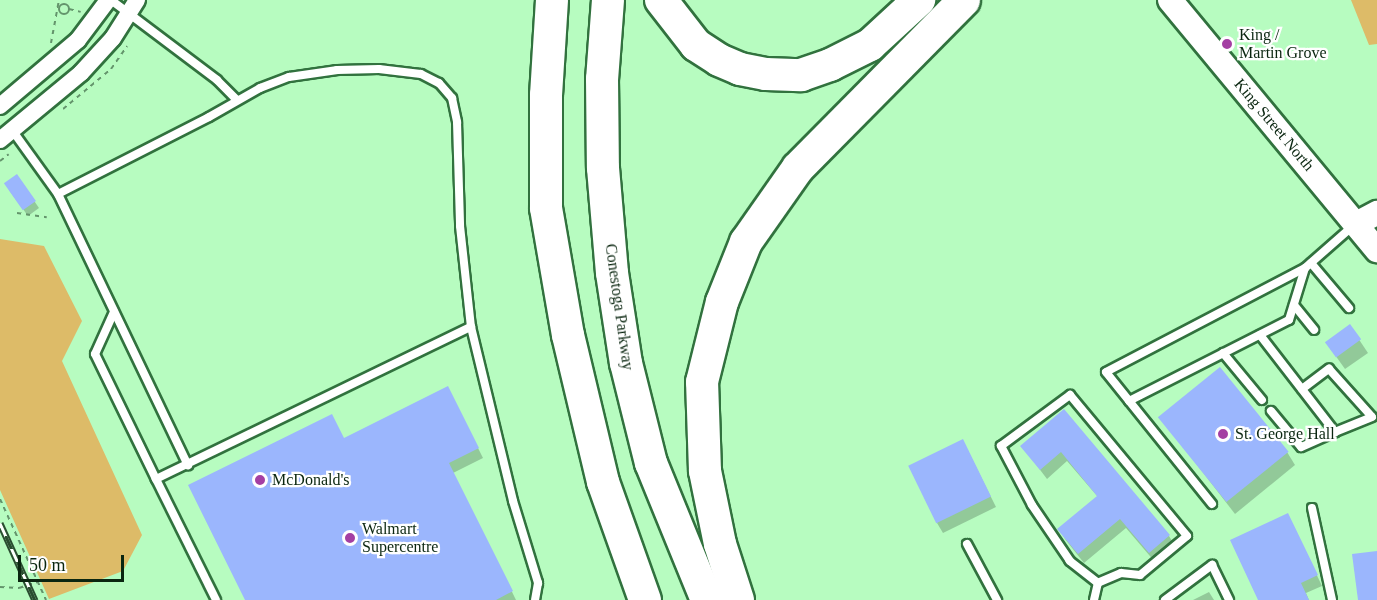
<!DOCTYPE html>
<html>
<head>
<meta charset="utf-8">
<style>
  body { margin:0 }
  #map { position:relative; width:1377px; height:600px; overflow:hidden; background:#b7fcc0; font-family:"Times New Roman",serif }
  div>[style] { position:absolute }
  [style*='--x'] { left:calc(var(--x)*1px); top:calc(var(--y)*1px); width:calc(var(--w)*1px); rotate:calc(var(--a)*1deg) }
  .green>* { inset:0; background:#ddbb68 }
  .shadow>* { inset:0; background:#0003 }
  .building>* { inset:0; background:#9bb6fd; transform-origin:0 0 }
  .path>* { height:2px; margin-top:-1px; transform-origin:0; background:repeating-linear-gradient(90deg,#63946b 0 4.5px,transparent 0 9px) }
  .path>.ring { margin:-1px; padding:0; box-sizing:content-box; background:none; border:2px solid #63946b; border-radius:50% }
  .roads { filter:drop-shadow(2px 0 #31723e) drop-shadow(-2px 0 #31723e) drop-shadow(0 2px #31723e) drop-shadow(0 -2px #31723e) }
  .lane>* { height:8px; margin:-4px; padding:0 4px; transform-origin:4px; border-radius:4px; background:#fff }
  .street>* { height:16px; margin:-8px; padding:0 8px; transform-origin:8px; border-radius:8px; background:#fff }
  .secondary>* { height:24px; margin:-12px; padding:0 12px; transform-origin:12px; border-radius:12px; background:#fff }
  .highway>* { height:32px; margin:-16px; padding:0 16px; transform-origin:16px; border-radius:16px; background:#fff }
  .rail>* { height:7px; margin-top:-3.5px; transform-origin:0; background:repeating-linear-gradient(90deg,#fff 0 14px,#2a4d30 0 28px); box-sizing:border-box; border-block:2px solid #2a4d30 }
  .dots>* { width:16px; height:16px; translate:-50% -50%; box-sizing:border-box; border:3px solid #fff; border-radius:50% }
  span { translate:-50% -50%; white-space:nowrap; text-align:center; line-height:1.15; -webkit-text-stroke:4.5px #fff; paint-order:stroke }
  .poi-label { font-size:16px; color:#0a2610 }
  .left { translate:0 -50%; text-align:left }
  .street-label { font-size:16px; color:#0a2610 }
  .scale { position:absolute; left:18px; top:555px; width:106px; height:27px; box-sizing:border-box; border:3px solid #0a2610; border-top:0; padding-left:8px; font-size:18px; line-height:21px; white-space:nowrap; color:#0a2610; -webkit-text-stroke:4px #fff; paint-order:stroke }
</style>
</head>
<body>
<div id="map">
  <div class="green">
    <div style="clip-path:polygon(1351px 0,1377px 0,1377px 44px,1369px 45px)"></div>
    <div style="clip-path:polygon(0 239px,44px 246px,82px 321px,62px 361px,142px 535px,123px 571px,49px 599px,0 490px)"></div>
  </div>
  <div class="shadow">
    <div style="clip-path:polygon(17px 176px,39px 208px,28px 216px,9px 190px)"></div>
    <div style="clip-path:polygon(1350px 326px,1368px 353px,1345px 369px,1335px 355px)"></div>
    <div style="clip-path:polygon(453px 398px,483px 458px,453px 473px,516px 600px,247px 600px,344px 439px)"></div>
    <div style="clip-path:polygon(1064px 411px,1169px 536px,1175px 546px,1155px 562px,1126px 528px,1084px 563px,1065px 539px,1059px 529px,1098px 497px,1067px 461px,1047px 479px,1022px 446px)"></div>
    <div style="clip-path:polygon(1160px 417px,1287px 452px,1295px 465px,1235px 514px)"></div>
    <div style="clip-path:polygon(968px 451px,996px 507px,943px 533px,937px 523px)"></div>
    <div style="clip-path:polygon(1293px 525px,1322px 586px,1306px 593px,1309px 600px,1260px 600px)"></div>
    <div style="clip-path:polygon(1209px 592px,1214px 600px,1193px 600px)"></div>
  </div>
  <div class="building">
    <div style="left:17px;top:174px;width:33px;height:16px;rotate:55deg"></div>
    <div style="left:1350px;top:324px;width:19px;height:31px;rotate:54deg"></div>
    <div style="left:1220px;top:367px;width:109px;height:80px;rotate:51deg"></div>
    <div style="clip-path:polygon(448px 386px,479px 448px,449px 463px,513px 591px,496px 600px,245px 600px,188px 485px,332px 414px,344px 438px)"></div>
    <div style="clip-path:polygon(1064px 409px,1170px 535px,1149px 553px,1120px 519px,1078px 554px,1057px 529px,1097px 496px,1061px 452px,1040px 470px,1020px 446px)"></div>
    <div style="left:963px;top:439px;width:64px;height:61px;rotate:64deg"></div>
    <div style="clip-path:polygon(1288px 513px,1318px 575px,1301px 583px,1309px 600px,1258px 600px,1230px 540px)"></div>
    <div style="clip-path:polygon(1377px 551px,1377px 600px,1358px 600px,1352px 554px)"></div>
  </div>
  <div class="path">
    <div class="ring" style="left:59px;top:4px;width:8px;height:8px"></div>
    <div style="--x:69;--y:9;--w:12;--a:14"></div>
    <div style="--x:51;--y:43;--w:44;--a:-79.5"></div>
    <div style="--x:63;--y:109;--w:62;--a:-39.8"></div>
    <div style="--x:111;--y:69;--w:28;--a:-55"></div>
    <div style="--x:0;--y:161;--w:11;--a:-38"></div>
    <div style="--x:17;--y:213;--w:30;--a:8"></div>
    <div style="--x:0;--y:499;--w:111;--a:65.5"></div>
    <div style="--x:0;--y:587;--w:19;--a:3"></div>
    <div style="--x:19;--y:588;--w:20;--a:-18"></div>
  </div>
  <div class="roads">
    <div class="lane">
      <div style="--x:111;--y:0;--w:133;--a:37"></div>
      <div style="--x:217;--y:80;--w:28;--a:45"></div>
      <div style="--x:12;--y:130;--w:79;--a:54.3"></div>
      <div style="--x:58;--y:194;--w:301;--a:64.4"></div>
      <div style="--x:58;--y:194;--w:169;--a:-27"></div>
      <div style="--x:209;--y:117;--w:59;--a:-29.6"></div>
      <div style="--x:260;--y:88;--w:31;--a:-21"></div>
      <div style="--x:289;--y:77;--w:49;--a:-8.3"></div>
      <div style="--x:337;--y:70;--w:42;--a:-1.4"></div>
      <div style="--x:379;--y:69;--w:42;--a:6.8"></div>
      <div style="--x:421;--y:74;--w:20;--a:27"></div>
      <div style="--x:439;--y:83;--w:20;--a:49"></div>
      <div style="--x:452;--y:98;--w:25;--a:78"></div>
      <div style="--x:457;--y:122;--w:104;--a:88.3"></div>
      <div style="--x:460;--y:226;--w:102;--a:83.8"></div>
      <div style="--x:471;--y:327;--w:179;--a:76.4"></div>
      <div style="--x:513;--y:501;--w:86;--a:73"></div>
      <div style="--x:538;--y:583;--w:17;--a:100"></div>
      <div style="--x:1311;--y:263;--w:59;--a:49.8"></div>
      <div style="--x:1294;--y:305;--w:32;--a:51"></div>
      <div style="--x:114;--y:312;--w:46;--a:114.3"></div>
      <div style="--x:95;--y:354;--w:139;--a:64"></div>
      <div style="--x:156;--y:479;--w:350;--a:-25.8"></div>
      <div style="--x:1260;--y:335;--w:123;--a:52.3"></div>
      <div style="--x:1335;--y:432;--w:37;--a:156"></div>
      <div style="--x:1301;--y:447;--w:47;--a:-129.8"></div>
      <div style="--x:1223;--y:353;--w:61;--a:50.3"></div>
      <div style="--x:1302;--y:389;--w:34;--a:-37"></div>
      <div style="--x:1329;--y:369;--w:64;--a:48.1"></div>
      <div style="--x:1372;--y:417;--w:40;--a:158"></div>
      <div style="--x:1070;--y:395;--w:183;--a:50.3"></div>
      <div style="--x:1187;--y:536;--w:61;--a:140.3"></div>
      <div style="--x:1140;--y:575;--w:19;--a:-174"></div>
      <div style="--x:1121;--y:573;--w:25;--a:157"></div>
      <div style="--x:1098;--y:583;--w:36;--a:-142"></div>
      <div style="--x:1070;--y:561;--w:68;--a:-124.2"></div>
      <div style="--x:1032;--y:505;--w:67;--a:-117.7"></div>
      <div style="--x:1001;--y:446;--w:86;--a:-36.5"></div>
      <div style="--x:1129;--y:401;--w:179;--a:-26.9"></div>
      <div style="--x:1289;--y:320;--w:54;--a:-72.9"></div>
      <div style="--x:156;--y:479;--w:135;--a:63.6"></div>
      <div style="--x:1212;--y:504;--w:169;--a:-128.8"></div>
      <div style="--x:1106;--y:372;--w:225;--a:-27.6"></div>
      <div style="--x:1305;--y:268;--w:64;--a:-41.2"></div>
      <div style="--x:1312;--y:508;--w:94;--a:77.7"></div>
      <div style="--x:967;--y:544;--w:64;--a:61.8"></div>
      <div style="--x:1094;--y:600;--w:17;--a:-77"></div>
      <div style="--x:1165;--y:600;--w:59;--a:-36.7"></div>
      <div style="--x:1212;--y:565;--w:39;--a:64"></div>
    </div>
    <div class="street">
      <div style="--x:0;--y:106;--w:102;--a:-40.2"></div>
      <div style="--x:78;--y:40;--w:50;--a:-53.1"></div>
      <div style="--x:0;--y:140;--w:105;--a:-39.6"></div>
      <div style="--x:81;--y:73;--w:47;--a:-47.6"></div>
      <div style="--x:113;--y:38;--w:45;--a:-57.7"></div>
    </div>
    <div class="secondary">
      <div style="--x:1170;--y:0;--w:325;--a:50.4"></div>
      <div style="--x:1356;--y:224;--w:24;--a:-28"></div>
    </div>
    <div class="highway">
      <div style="--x:552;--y:0;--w:95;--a:93.6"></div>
      <div style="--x:546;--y:95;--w:113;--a:90"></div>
      <div style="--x:546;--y:208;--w:129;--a:80.2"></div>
      <div style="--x:568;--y:335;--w:151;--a:76.6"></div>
      <div style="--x:603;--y:482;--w:125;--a:70.4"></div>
      <div style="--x:608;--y:0;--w:79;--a:94.3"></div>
      <div style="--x:602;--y:79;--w:89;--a:89.4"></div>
      <div style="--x:603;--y:168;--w:105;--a:85.1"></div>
      <div style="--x:612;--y:273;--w:91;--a:81.2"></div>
      <div style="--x:626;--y:363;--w:103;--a:76"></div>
      <div style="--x:651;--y:463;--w:148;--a:67.8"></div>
      <div style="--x:661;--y:0;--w:57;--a:52.1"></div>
      <div style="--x:696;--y:45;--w:27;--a:33"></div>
      <div style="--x:719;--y:60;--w:23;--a:23"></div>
      <div style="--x:740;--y:69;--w:26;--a:11"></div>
      <div style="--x:766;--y:74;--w:35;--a:2"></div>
      <div style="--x:801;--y:75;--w:31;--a:-19"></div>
      <div style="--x:830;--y:65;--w:45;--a:-26.6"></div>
      <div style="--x:870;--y:45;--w:67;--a:-42.6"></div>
      <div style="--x:738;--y:600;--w:59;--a:-107.8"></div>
      <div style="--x:720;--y:544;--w:75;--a:-101.6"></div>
      <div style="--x:705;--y:471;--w:89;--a:-91.9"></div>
      <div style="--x:702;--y:382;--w:82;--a:-76"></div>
      <div style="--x:722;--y:302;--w:65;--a:-68.2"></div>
      <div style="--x:746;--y:242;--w:90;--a:-54.9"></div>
      <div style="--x:798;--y:168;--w:236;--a:-45.3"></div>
    </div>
  </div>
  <div class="rail">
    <div style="--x:0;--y:523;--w:85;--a:65.6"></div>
  </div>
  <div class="dots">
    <div style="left:1227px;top:44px;background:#a43fa3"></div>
    <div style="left:1223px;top:434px;background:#a43fa3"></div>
    <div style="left:260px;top:480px;background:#a43fa3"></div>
    <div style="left:350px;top:538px;background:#a43fa3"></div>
  </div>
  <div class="poi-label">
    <span class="left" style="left:1239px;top:44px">King /<br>Martin Grove</span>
    <span class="left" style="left:1235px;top:434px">St. George Hall</span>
    <span class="left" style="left:272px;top:480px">McDonald's</span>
    <span class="left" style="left:362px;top:538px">Walmart<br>Supercentre</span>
  </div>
  <div class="street-label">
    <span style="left:1274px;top:125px;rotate:50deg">King Street North</span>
    <span style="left:619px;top:307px;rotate:82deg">Conestoga Parkway</span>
  </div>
  <div class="scale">50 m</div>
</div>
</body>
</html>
